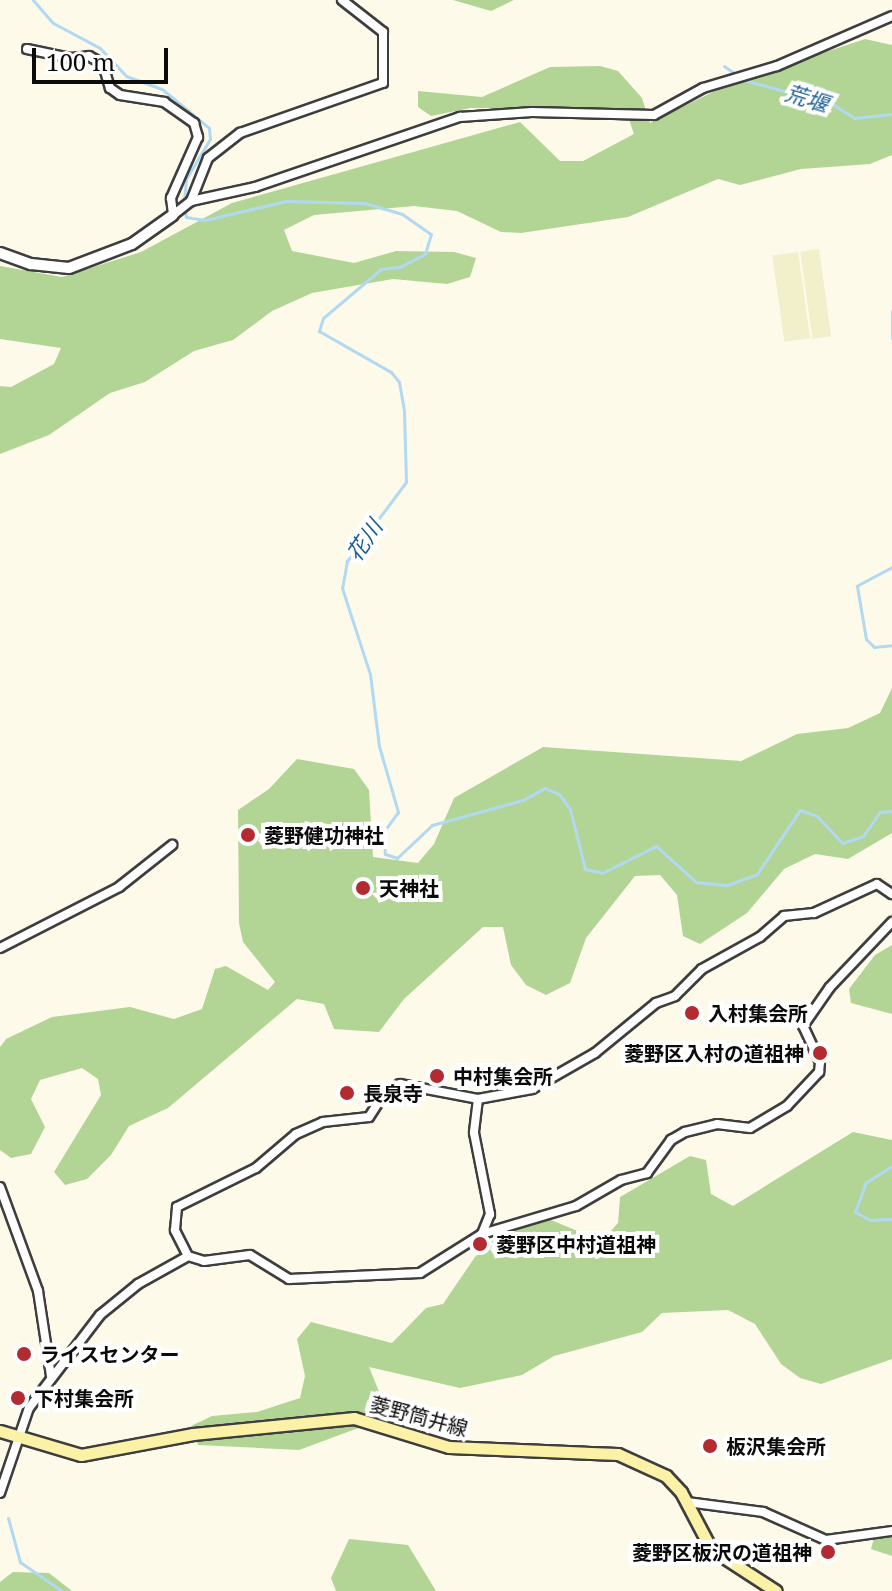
<!DOCTYPE html>
<html>
<head>
<meta charset="utf-8">
<style>
  body { margin:0 }
  #map { position:relative; width:892px; height:1591px; overflow:hidden; background:#fefae9; font-family:"Noto Serif","Noto Sans JP",serif }
  div>[style] { position:absolute }
  [style*='--x'] { left:calc(var(--x)*1px); top:calc(var(--y)*1px); width:calc(var(--w)*1px); rotate:calc(var(--a)*1deg) }
  .farmland>* { inset:0; background:#f2efcb; transform-origin:0 0 }
  .forest>* { inset:0; background:#b2d596 }
  .stream>* { height:3px; margin:-1.5px; padding:0 1.5px; transform-origin:1.5px; border-radius:1.5px; background:#b1d9f2 }
  .roads { filter:drop-shadow(2px 0 #3e3e3e) drop-shadow(-2px 0 #3e3e3e) drop-shadow(0 2px #3e3e3e) drop-shadow(0 -2px #3e3e3e) }
  .minor>* { height:8px; margin:-4px; padding:0 4px; transform-origin:4px; border-radius:4px; background:#fff }
  .tertiary>* { height:10px; margin:-5px; padding:0 5px; transform-origin:5px; border-radius:5px; background:#fff }
  .secondary>* { height:11px; margin:-5.5px; padding:0 5.5px; transform-origin:5.5px; border-radius:5.5px; background:#fbf2a7 }
  .dots>* { width:22px; height:22px; translate:-50% -50%; box-sizing:border-box; border:4px solid #fff; border-radius:50% }
  span { translate:-50% -50%; white-space:nowrap; text-align:center; line-height:1.15; -webkit-text-stroke:8px #fff; paint-order:stroke }
  .poi-label { font-size:20px; color:#0b0b0b; font-weight:700 }
  .left { translate:0 -50%; text-align:left }
  .right { translate:-100% -50%; text-align:right }
  .street-label { font-size:20px; color:#0b0b0b }
  .water-label { font-size:22px; color:#1c5e95; font-style:italic }
  .scale { position:absolute; left:32px; top:48px; width:136px; height:36px; box-sizing:border-box; border:4px solid #0b0b0b; border-top:0; padding-left:10px; font-size:24px; line-height:28px; white-space:nowrap; color:#0b0b0b; -webkit-text-stroke:6px #fff; paint-order:stroke }
</style>
</head>
<body>
<div id="map">
  <div class="farmland">
    <div style="left:819px;top:249px;width:88px;height:19px;rotate:82deg"></div>
    <div style="left:798px;top:252px;width:87px;height:26px;rotate:82deg"></div>
  </div>
  <div class="forest">
    <div style="clip-path:polygon(453px 0,514px 0,491px 11px)"></div>
    <div style="clip-path:polygon(865px 39px,892px 45px,892px 155px,870px 164px,801px 169px,740px 185px,718px 179px,628px 217px,521px 233px,501px 232px,457px 211px,414px 206px,314px 215px,284px 230px,292px 251px,354px 263px,396px 251px,454px 252px,476px 258px,470px 277px,447px 284px,393px 279px,312px 293px,272px 311px,233px 340px,194px 351px,145px 382px,110px 393px,49px 435px,0 454px,0 386px,11px 387px,54px 364px,61px 348px,0 339px,0 266px,62px 277px,141px 252px,232px 203px,520px 122px,560px 161px,583px 161px,634px 134px,625px 108px,471px 108px,431px 116px,418px 107px,418px 91px,482px 97px,550px 67px,600px 66px,618px 71px,642px 98px,650px 123px,729px 84px)"></div>
    <div style="clip-path:polygon(892px 688px,892px 833px,848px 859px,815px 854px,784px 869px,747px 913px,700px 944px,683px 936px,677px 895px,660px 875px,635px 876px,586px 938px,570px 983px,546px 995px,526px 985px,511px 965px,503px 927px,483px 927px,404px 999px,379px 1032px,334px 1029px,324px 1004px,297px 999px,168px 1108px,129px 1126px,111px 1155px,87px 1179px,65px 1185px,54px 1172px,101px 1095px,98px 1079px,82px 1068px,40px 1080px,31px 1099px,45px 1127px,31px 1154px,11px 1158px,0 1150px,0 1047px,6px 1039px,52px 1017px,130px 1007px,174px 1019px,202px 1009px,215px 969px,226px 966px,268px 990px,275px 982px,243px 942px,239px 923px,238px 810px,269px 789px,297px 759px,354px 769px,369px 790px,373px 857px,418px 863px,434px 844px,454px 798px,543px 747px,741px 761px,797px 734px,848px 728px,880px 713px)"></div>
    <div style="clip-path:polygon(892px 945px,892px 1014px,851px 1003px,849px 989px,875px 955px)"></div>
    <div style="clip-path:polygon(853px 1132px,892px 1140px,892px 1359px,821px 1384px,800px 1378px,781px 1364px,755px 1324px,728px 1310px,662px 1313px,642px 1332px,554px 1356px,522px 1375px,460px 1388px,369px 1367px,382px 1399px,361px 1427px,299px 1450px,198px 1445px,191px 1426px,212px 1416px,257px 1412px,300px 1398px,305px 1376px,297px 1339px,311px 1322px,392px 1343px,426px 1308px,443px 1304px,475px 1257px,511px 1224px,546px 1218px,602px 1241px,618px 1223px,620px 1197px,690px 1156px,706px 1160px,711px 1194px,733px 1206px)"></div>
    <div style="clip-path:polygon(892px 1536px,892px 1556px,871px 1549px,874px 1538px)"></div>
    <div style="clip-path:polygon(349px 1539px,408px 1545px,436px 1591px,336px 1591px,331px 1578px)"></div>
    <div style="clip-path:polygon(13px 1572px,49px 1573px,72px 1591px,0 1591px,0 1582px)"></div>
  </div>
  <div class="stream">
    <div style="--x:33;--y:0;--w:30;--a:49"></div>
    <div style="--x:53;--y:23;--w:53;--a:28"></div>
    <div style="--x:100;--y:48;--w:38;--a:47"></div>
    <div style="--x:126;--y:76;--w:38;--a:20"></div>
    <div style="--x:162;--y:89;--w:61;--a:39.7"></div>
    <div style="--x:209;--y:128;--w:11;--a:85"></div>
    <div style="--x:210;--y:139;--w:47;--a:121"></div>
    <div style="--x:186;--y:179;--w:24;--a:95"></div>
    <div style="--x:724;--y:66;--w:24;--a:35"></div>
    <div style="--x:744;--y:80;--w:91;--a:15.3"></div>
    <div style="--x:832;--y:104;--w:26;--a:32"></div>
    <div style="--x:854;--y:118;--w:38;--a:-6"></div>
    <div style="--x:185;--y:211;--w:6;--a:81"></div>
    <div style="--x:186;--y:217;--w:19;--a:9"></div>
    <div style="--x:205;--y:220;--w:83;--a:-13.2"></div>
    <div style="--x:286;--y:201;--w:78;--a:1.5"></div>
    <div style="--x:364;--y:203;--w:40;--a:16"></div>
    <div style="--x:402;--y:214;--w:35;--a:35"></div>
    <div style="--x:431;--y:234;--w:21;--a:107"></div>
    <div style="--x:425;--y:254;--w:29;--a:153"></div>
    <div style="--x:399;--y:267;--w:18;--a:174"></div>
    <div style="--x:381;--y:269;--w:76;--a:139.8"></div>
    <div style="--x:323;--y:318;--w:14;--a:107"></div>
    <div style="--x:319;--y:331;--w:83;--a:29.7"></div>
    <div style="--x:391;--y:372;--w:13;--a:51"></div>
    <div style="--x:399;--y:382;--w:29;--a:80"></div>
    <div style="--x:404;--y:411;--w:71;--a:88.4"></div>
    <div style="--x:406;--y:482;--w:99;--a:126.8"></div>
    <div style="--x:347;--y:561;--w:27;--a:100"></div>
    <div style="--x:342;--y:588;--w:90;--a:72"></div>
    <div style="--x:370;--y:674;--w:73;--a:82.9"></div>
    <div style="--x:379;--y:746;--w:69;--a:73.9"></div>
    <div style="--x:398;--y:812;--w:24;--a:126"></div>
    <div style="--x:384;--y:831;--w:23;--a:88"></div>
    <div style="--x:385;--y:854;--w:13;--a:18"></div>
    <div style="--x:397;--y:858;--w:48;--a:-43.3"></div>
    <div style="--x:432;--y:825;--w:94;--a:-15.4"></div>
    <div style="--x:523;--y:800;--w:25;--a:-29"></div>
    <div style="--x:545;--y:788;--w:15;--a:23"></div>
    <div style="--x:559;--y:794;--w:19;--a:54"></div>
    <div style="--x:570;--y:809;--w:62;--a:76"></div>
    <div style="--x:585;--y:869;--w:17;--a:13"></div>
    <div style="--x:602;--y:873;--w:60;--a:-26.6"></div>
    <div style="--x:656;--y:846;--w:54;--a:42"></div>
    <div style="--x:696;--y:882;--w:31;--a:6"></div>
    <div style="--x:727;--y:885;--w:32;--a:-20"></div>
    <div style="--x:757;--y:874;--w:77;--a:-56.1"></div>
    <div style="--x:800;--y:810;--w:18;--a:19"></div>
    <div style="--x:817;--y:816;--w:37;--a:47"></div>
    <div style="--x:842;--y:843;--w:22;--a:-18"></div>
    <div style="--x:863;--y:836;--w:29;--a:-55"></div>
    <div style="--x:880;--y:812;--w:12;--a:-5"></div>
    <div style="--x:892;--y:311;--w:27;--a:90"></div>
    <div style="--x:892;--y:567;--w:40;--a:152"></div>
    <div style="--x:857;--y:586;--w:54;--a:80.4"></div>
    <div style="--x:866;--y:639;--w:11;--a:45"></div>
    <div style="--x:874;--y:647;--w:18;--a:-6"></div>
    <div style="--x:892;--y:1166;--w:31;--a:148"></div>
    <div style="--x:866;--y:1182;--w:32;--a:110"></div>
    <div style="--x:855;--y:1212;--w:17;--a:28"></div>
    <div style="--x:870;--y:1220;--w:22;--a:-3"></div>
    <div style="--x:8;--y:1518;--w:46;--a:74.7"></div>
    <div style="--x:20;--y:1562;--w:51;--a:34.6"></div>
  </div>
  <div class="roads">
    <div class="minor">
      <div style="--x:27;--y:49;--w:45;--a:11.6"></div>
      <div style="--x:71;--y:58;--w:18;--a:-6"></div>
      <div style="--x:89;--y:56;--w:16;--a:30"></div>
      <div style="--x:103;--y:64;--w:25;--a:74"></div>
      <div style="--x:110;--y:88;--w:12;--a:35"></div>
      <div style="--x:120;--y:95;--w:45;--a:9"></div>
      <div style="--x:164;--y:102;--w:37;--a:35"></div>
      <div style="--x:194;--y:123;--w:15;--a:74"></div>
      <div style="--x:198;--y:137;--w:67;--a:113.9"></div>
      <div style="--x:171;--y:198;--w:17;--a:83"></div>
      <div style="--x:173;--y:215;--w:23;--a:-38"></div>
      <div style="--x:191;--y:201;--w:66;--a:-12.3"></div>
      <div style="--x:255;--y:187;--w:217;--a:-18.9"></div>
      <div style="--x:460;--y:117;--w:72;--a:-4"></div>
      <div style="--x:532;--y:112;--w:122;--a:1.4"></div>
      <div style="--x:654;--y:115;--w:56;--a:-28.9"></div>
      <div style="--x:703;--y:88;--w:77;--a:-16.6"></div>
      <div style="--x:777;--y:66;--w:125;--a:-23.5"></div>
      <div style="--x:191;--y:201;--w:46;--a:-68.4"></div>
      <div style="--x:208;--y:158;--w:41;--a:-38"></div>
      <div style="--x:240;--y:133;--w:151;--a:-19.3"></div>
      <div style="--x:383;--y:83;--w:51;--a:-90"></div>
      <div style="--x:383;--y:32;--w:52;--a:-142"></div>
      <div style="--x:0;--y:948;--w:134;--a:-27.1"></div>
      <div style="--x:119;--y:887;--w:68;--a:-38.4"></div>
      <div style="--x:478;--y:1099;--w:34;--a:97"></div>
      <div style="--x:474;--y:1133;--w:83;--a:78.8"></div>
      <div style="--x:490;--y:1214;--w:22;--a:112"></div>
      <div style="--x:0;--y:1187;--w:111;--a:69.9"></div>
      <div style="--x:38;--y:1291;--w:86;--a:81.3"></div>
      <div style="--x:188;--y:1256;--w:29;--a:-117"></div>
      <div style="--x:175;--y:1230;--w:23;--a:-85"></div>
      <div style="--x:177;--y:1207;--w:88;--a:-26.3"></div>
      <div style="--x:256;--y:1168;--w:52;--a:-40.4"></div>
      <div style="--x:296;--y:1134;--w:30;--a:-24"></div>
      <div style="--x:323;--y:1122;--w:46;--a:-6.2"></div>
      <div style="--x:369;--y:1117;--w:27;--a:-57"></div>
      <div style="--x:384;--y:1094;--w:19;--a:-32"></div>
      <div style="--x:400;--y:1084;--w:79;--a:10.9"></div>
      <div style="--x:478;--y:1099;--w:55;--a:-10.5"></div>
      <div style="--x:532;--y:1089;--w:73;--a:-29.7"></div>
      <div style="--x:595;--y:1053;--w:79;--a:-39.3"></div>
      <div style="--x:656;--y:1003;--w:20;--a:-20"></div>
      <div style="--x:675;--y:996;--w:38;--a:-45"></div>
      <div style="--x:702;--y:969;--w:66;--a:-28.9"></div>
      <div style="--x:760;--y:937;--w:32;--a:-41"></div>
      <div style="--x:784;--y:916;--w:30;--a:-6"></div>
      <div style="--x:814;--y:913;--w:69;--a:-24.7"></div>
      <div style="--x:877;--y:884;--w:18;--a:34"></div>
      <div style="--x:0;--y:1493;--w:90;--a:-71.2"></div>
      <div style="--x:29;--y:1408;--w:117;--a:-52.6"></div>
      <div style="--x:100;--y:1315;--w:49;--a:-39.2"></div>
      <div style="--x:138;--y:1284;--w:57;--a:-29.2"></div>
      <div style="--x:188;--y:1256;--w:17;--a:17"></div>
      <div style="--x:204;--y:1261;--w:46;--a:-7.4"></div>
      <div style="--x:250;--y:1255;--w:46;--a:31.6"></div>
      <div style="--x:289;--y:1279;--w:131;--a:-2.6"></div>
      <div style="--x:420;--y:1273;--w:73;--a:-32.2"></div>
      <div style="--x:482;--y:1234;--w:98;--a:-16.6"></div>
      <div style="--x:576;--y:1206;--w:52;--a:-30"></div>
      <div style="--x:621;--y:1180;--w:27;--a:-15"></div>
      <div style="--x:647;--y:1173;--w:41;--a:-54"></div>
      <div style="--x:671;--y:1140;--w:16;--a:-30"></div>
      <div style="--x:685;--y:1132;--w:33;--a:-14"></div>
      <div style="--x:717;--y:1124;--w:33;--a:7"></div>
      <div style="--x:750;--y:1128;--w:43;--a:-30.7"></div>
      <div style="--x:787;--y:1106;--w:47;--a:-46.7"></div>
      <div style="--x:819;--y:1072;--w:10;--a:-84"></div>
      <div style="--x:820;--y:1062;--w:40;--a:-115"></div>
      <div style="--x:803;--y:1026;--w:47;--a:-55.3"></div>
      <div style="--x:830;--y:987;--w:90;--a:-46.4"></div>
      <div style="--x:687;--y:1502;--w:77;--a:7.5"></div>
      <div style="--x:763;--y:1512;--w:69;--a:24"></div>
      <div style="--x:826;--y:1540;--w:67;--a:-7.8"></div>
    </div>
    <div class="tertiary">
      <div style="--x:0;--y:253;--w:33;--a:20"></div>
      <div style="--x:31;--y:264;--w:38;--a:6"></div>
      <div style="--x:69;--y:268;--w:67;--a:-20.9"></div>
      <div style="--x:132;--y:244;--w:50;--a:-35.3"></div>
    </div>
    <div class="secondary">
      <div style="--x:0;--y:1431;--w:84;--a:16.5"></div>
      <div style="--x:81;--y:1455;--w:114;--a:-10.6"></div>
      <div style="--x:193;--y:1434;--w:162;--a:-5.7"></div>
      <div style="--x:354;--y:1418;--w:99;--a:17"></div>
      <div style="--x:449;--y:1447;--w:169;--a:2.4"></div>
      <div style="--x:618;--y:1454;--w:53;--a:24.6"></div>
      <div style="--x:666;--y:1476;--w:22;--a:47"></div>
      <div style="--x:681;--y:1492;--w:64;--a:62.2"></div>
      <div style="--x:711;--y:1549;--w:77;--a:32.9"></div>
    </div>
  </div>
  <div class="dots">
    <div style="left:248px;top:835px;background:#b22b30"></div>
    <div style="left:363px;top:888px;background:#b22b30"></div>
    <div style="left:692px;top:1013px;background:#b22b30"></div>
    <div style="left:820px;top:1053px;background:#b22b30"></div>
    <div style="left:437px;top:1076px;background:#b22b30"></div>
    <div style="left:347px;top:1093px;background:#b22b30"></div>
    <div style="left:480px;top:1244px;background:#b22b30"></div>
    <div style="left:24px;top:1354px;background:#b22b30"></div>
    <div style="left:18px;top:1398px;background:#b22b30"></div>
    <div style="left:710px;top:1446px;background:#b22b30"></div>
    <div style="left:828px;top:1552px;background:#b22b30"></div>
  </div>
  <div class="poi-label">
    <span class="left" style="left:264px;top:835px">菱野健功神社</span>
    <span class="left" style="left:379px;top:888px">天神社</span>
    <span class="left" style="left:708px;top:1013px">入村集会所</span>
    <span class="right" style="left:804px;top:1053px">菱野区入村の道祖神</span>
    <span class="left" style="left:453px;top:1076px">中村集会所</span>
    <span class="left" style="left:363px;top:1093px">長泉寺</span>
    <span class="left" style="left:496px;top:1244px">菱野区中村道祖神</span>
    <span class="left" style="left:40px;top:1354px">ライスセンター</span>
    <span class="left" style="left:34px;top:1398px">下村集会所</span>
    <span class="left" style="left:726px;top:1446px">板沢集会所</span>
    <span class="right" style="left:812px;top:1552px">菱野区板沢の道祖神</span>
  </div>
  <div class="street-label">
    <span style="left:419px;top:1416px;rotate:15deg">菱野筒井線</span>
  </div>
  <div class="water-label">
    <span style="left:807px;top:98px;rotate:17deg">荒堰</span>
    <span style="left:364px;top:540px;rotate:-56deg">花川</span>
  </div>
  <div class="scale">100 m</div>
</div>
</body>
</html>
